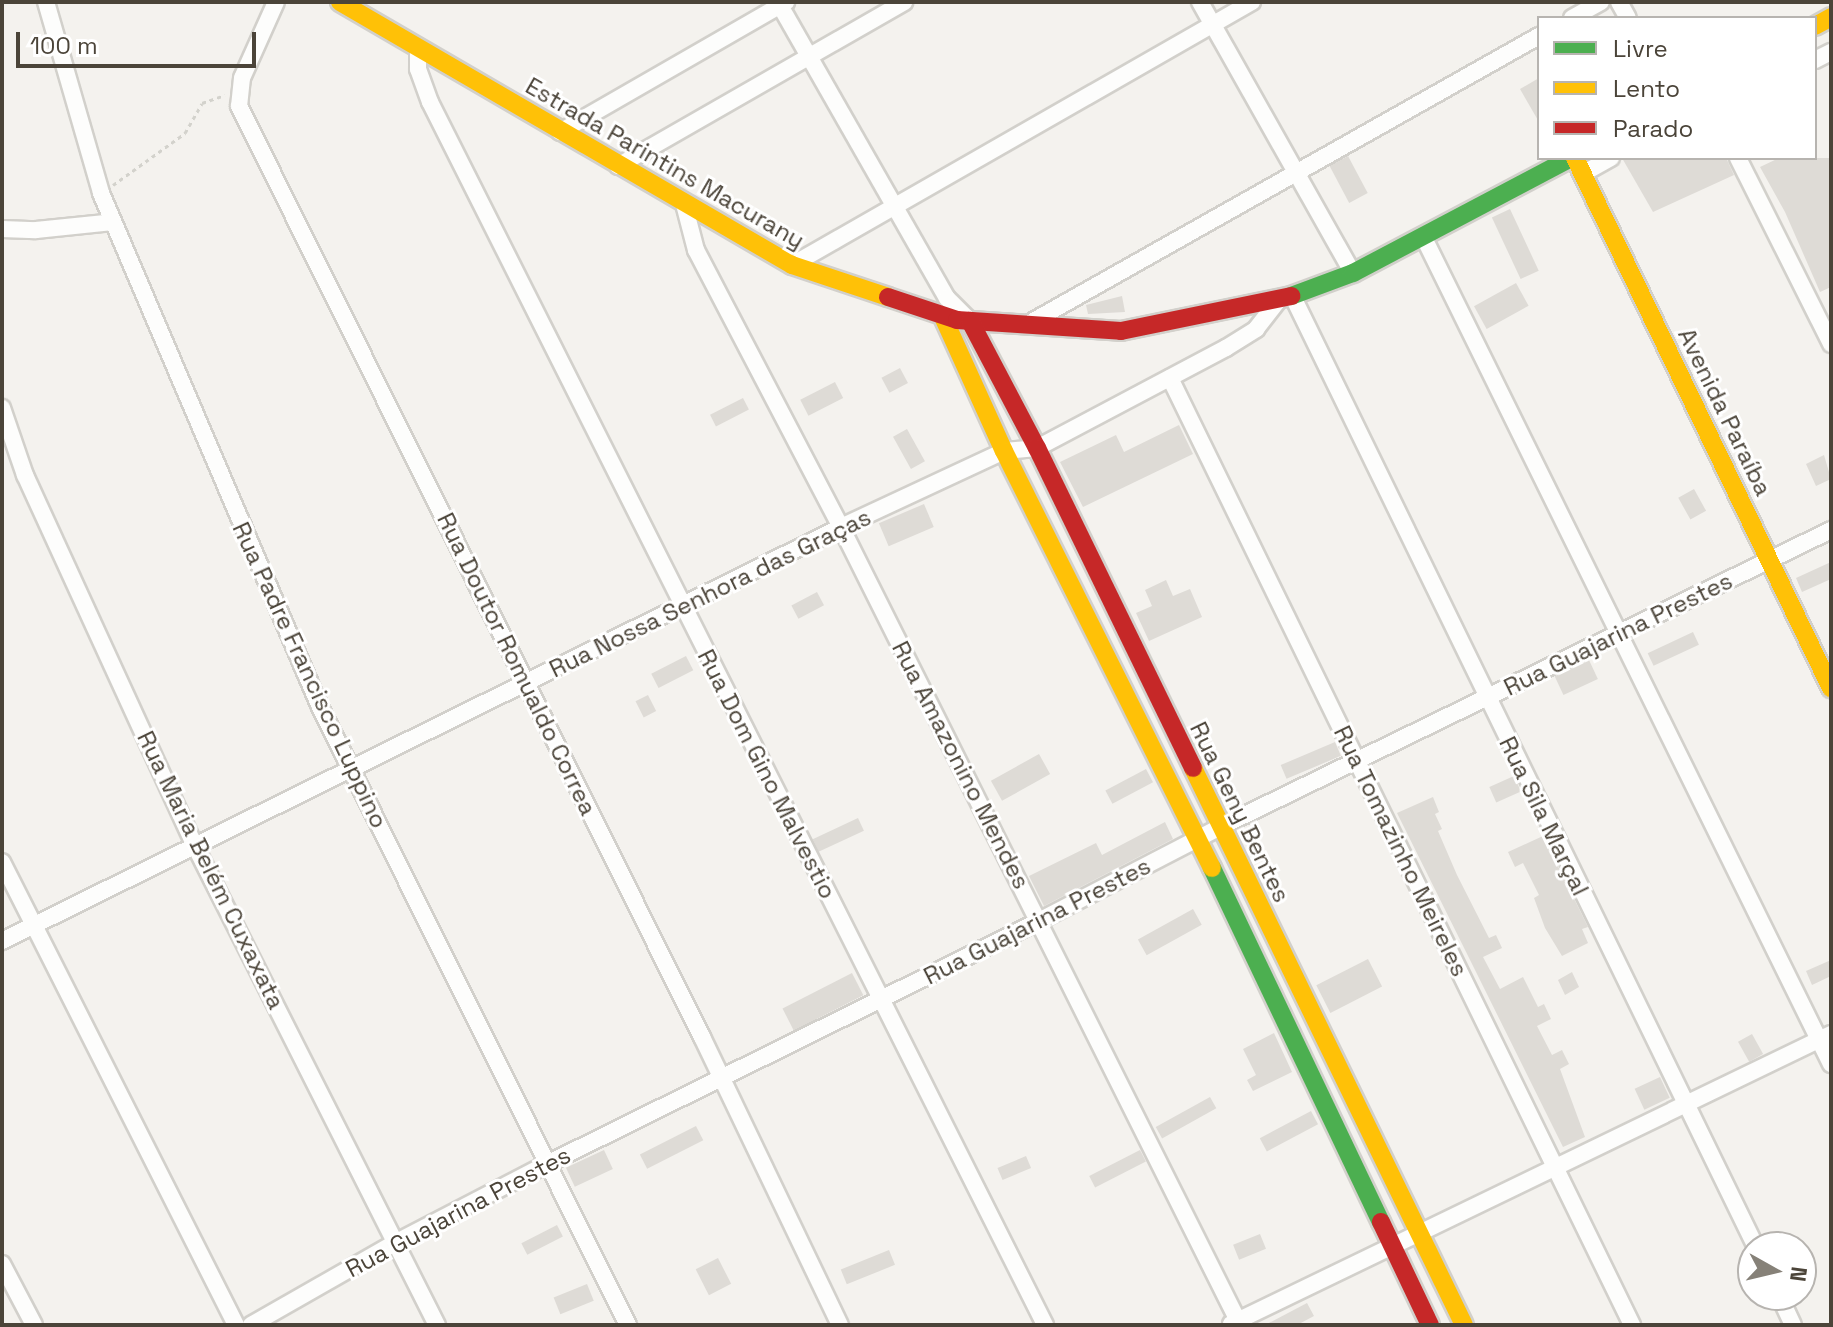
<!DOCTYPE html>
<html>
<head>
<meta charset="utf-8">
<style>
  body { margin:0 }
  #map { position:relative; width:1833px; height:1327px; overflow:hidden; background:#f4f2ee; font-family:"Space Grotesk",sans-serif }
  div>[style] { position:absolute }
  [style*='--x'] { left:calc(var(--x)*1px); top:calc(var(--y)*1px); width:calc(var(--w)*1px); rotate:calc(var(--a)*1deg) }
  .building>* { inset:0; background:#dedbd6; transform-origin:0 0 }
  .path>* { height:3px; margin-top:-1.5px; transform-origin:0; background:repeating-linear-gradient(90deg,#d3d2cc 0 4px,transparent 0 8px) }
  .roads { filter:drop-shadow(2px 0 #d2d0cb) drop-shadow(-2px 0 #d2d0cb) drop-shadow(0 2px #d2d0cb) drop-shadow(0 -2px #d2d0cb) }
  .street>* { height:16px; margin:-8px; padding:0 8px; transform-origin:8px; border-radius:8px; background:#fdfdfc }
  .fast>* { height:18px; margin:-9px; padding:0 9px; transform-origin:9px; border-radius:9px; background:#4caf50 }
  .slow>* { height:18px; margin:-9px; padding:0 9px; transform-origin:9px; border-radius:9px; background:#ffc107 }
  .jam>* { height:18px; margin:-9px; padding:0 9px; transform-origin:9px; border-radius:9px; background:#c62828 }
  span { translate:-50% -50%; white-space:nowrap; text-align:center; line-height:1.15; -webkit-text-stroke:6px #fff; paint-order:stroke }
  .street-label { font-size:24px; color:#4b4439 }
  .frame { position:absolute; inset:0; border:4px solid #4b4439; pointer-events:none }
  .legend { position:absolute; left:1537px; top:16px; width:280px; height:144px; box-sizing:border-box; background:#fff; border:2px solid #b7b4b0; margin:0; padding:10px 14px; list-style:none; font-size:24px; color:#4b4439 }
  .legend li { display:flex; align-items:center; gap:16px; height:40px }
  .legend b { width:40px; border:2px solid #b7b4b0 }
  .north { position:absolute; left:1737px; top:1231px; width:80px; height:80px; box-sizing:border-box; background:#fff; border:2px solid #b7b4b0; border-radius:50%; rotate:98deg; font-size:22px; font-weight:700; line-height:32px; text-align:center; color:#4b4439 }
  .north::after { content:''; display:block; margin:auto; width:28px; height:36px; background:#868178; clip-path:polygon(50% 0,100% 100%,50% 72%,0 100%) }
  .scale { position:absolute; left:16px; top:32px; width:240px; height:36px; box-sizing:border-box; border:4px solid #4b4439; border-top:0; padding-left:10px; font-size:24px; line-height:28px; white-space:nowrap; color:#4b4439; -webkit-text-stroke:6px #fff; paint-order:stroke }
</style>
</head>
<body>
<div id="map">
  <div class="building">
    <div style="clip-path:polygon(1539px 78px,1539px 122px,1520px 89px)"></div>
    <div style="left:1348px;top:156px;width:42px;height:21px;rotate:62deg"></div>
    <div style="clip-path:polygon(1622px 158px,1726px 158px,1734px 175px,1653px 212px)"></div>
    <div style="clip-path:polygon(1779px 158px,1831px 158px,1831px 287px,1820px 292px,1785px 212px,1760px 167px)"></div>
    <div style="left:1510px;top:209px;width:68px;height:20px;rotate:65deg"></div>
    <div style="left:1516px;top:283px;width:26px;height:48px;rotate:61deg"></div>
    <div style="clip-path:polygon(1122px 296px,1125px 312px,1088px 314px,1086px 305px)"></div>
    <div style="left:900px;top:368px;width:17px;height:21px;rotate:62deg"></div>
    <div style="left:835px;top:382px;width:18px;height:39px;rotate:63deg"></div>
    <div style="left:743px;top:398px;width:13px;height:37px;rotate:63deg"></div>
    <div style="clip-path:polygon(1179px 425px,1193px 454px,1083px 507px,1060px 462px,1116px 435px,1124px 452px)"></div>
    <div style="left:907px;top:429px;width:37px;height:16px;rotate:61deg"></div>
    <div style="clip-path:polygon(1824px 455px,1831px 479px,1816px 486px,1806px 464px)"></div>
    <div style="left:1694px;top:489px;width:25px;height:18px;rotate:61deg"></div>
    <div style="left:924px;top:504px;width:25px;height:49px;rotate:67deg"></div>
    <div style="clip-path:polygon(1831px 562px,1831px 579px,1802px 592px,1796px 578px)"></div>
    <div style="clip-path:polygon(1166px 580px,1173px 596px,1190px 589px,1202px 617px,1149px 641px,1136px 613px,1152px 606px,1145px 590px)"></div>
    <div style="left:817px;top:592px;width:15px;height:29px;rotate:62deg"></div>
    <div style="left:1693px;top:632px;width:14px;height:50px;rotate:65deg"></div>
    <div style="left:686px;top:656px;width:16px;height:39px;rotate:63deg"></div>
    <div style="left:1589px;top:660px;width:21px;height:38px;rotate:65deg"></div>
    <div style="left:648px;top:695px;width:18px;height:14px;rotate:63deg"></div>
    <div style="left:1335px;top:742px;width:15px;height:59px;rotate:67deg"></div>
    <div style="left:1039px;top:754px;width:23px;height:55px;rotate:61deg"></div>
    <div style="left:1146px;top:769px;width:15px;height:46px;rotate:62deg"></div>
    <div style="left:1514px;top:776px;width:17px;height:27px;rotate:66deg"></div>
    <div style="clip-path:polygon(1433px 797px,1439px 812px,1435px 814px,1442px 829px,1438px 831px,1457px 875px,1489px 938px,1496px 935px,1502px 948px,1483px 957px,1500px 989px,1523px 977px,1538px 1007px,1544px 1004px,1551px 1019px,1537px 1026px,1552px 1055px,1562px 1050px,1569px 1064px,1560px 1069px,1585px 1137px,1563px 1147px,1397px 813px)"></div>
    <div style="left:858px;top:818px;width:14px;height:50px;rotate:65deg"></div>
    <div style="clip-path:polygon(1165px 822px,1173px 839px,1044px 906px,1029px 876px,1096px 843px,1102px 855px)"></div>
    <div style="clip-path:polygon(1543px 836px,1588px 927px,1582px 929px,1588px 943px,1562px 956px,1545px 928px,1534px 898px,1539px 895px,1523px 863px,1515px 867px,1508px 852px)"></div>
    <div style="left:1193px;top:909px;width:18px;height:63px;rotate:61deg"></div>
    <div style="left:1368px;top:959px;width:31px;height:58px;rotate:63deg"></div>
    <div style="clip-path:polygon(1831px 960px,1831px 976px,1812px 985px,1806px 971px)"></div>
    <div style="clip-path:polygon(1572px 972px,1579px 987px,1565px 995px,1558px 980px)"></div>
    <div style="left:852px;top:973px;width:25px;height:78px;rotate:63deg"></div>
    <div style="clip-path:polygon(1274px 1033px,1292px 1072px,1253px 1091px,1247px 1080px,1256px 1075px,1243px 1049px)"></div>
    <div style="left:1752px;top:1034px;width:23px;height:16px;rotate:61deg"></div>
    <div style="left:1660px;top:1077px;width:23px;height:28px;rotate:65deg"></div>
    <div style="left:1210px;top:1097px;width:13px;height:62px;rotate:61deg"></div>
    <div style="left:1311px;top:1111px;width:15px;height:58px;rotate:62deg"></div>
    <div style="left:696px;top:1126px;width:16px;height:63px;rotate:63deg"></div>
    <div style="left:604px;top:1150px;width:21px;height:42px;rotate:65deg"></div>
    <div style="left:1140px;top:1150px;width:13px;height:57px;rotate:63deg"></div>
    <div style="left:1026px;top:1156px;width:13px;height:31px;rotate:67deg"></div>
    <div style="left:557px;top:1225px;width:13px;height:40px;rotate:63deg"></div>
    <div style="left:1260px;top:1234px;width:16px;height:29px;rotate:68deg"></div>
    <div style="left:889px;top:1250px;width:16px;height:52px;rotate:68deg"></div>
    <div style="left:718px;top:1258px;width:29px;height:25px;rotate:63deg"></div>
    <div style="left:587px;top:1284px;width:18px;height:36px;rotate:68deg"></div>
    <div style="clip-path:polygon(1307px 1303px,1314px 1316px,1297px 1325px,1265px 1325px)"></div>
  </div>
  <div class="path">
    <div style="--x:113;--y:185;--w:89;--a:-35.8"></div>
    <div style="--x:185;--y:133;--w:34;--a:-60"></div>
    <div style="--x:202;--y:103;--w:24;--a:-19"></div>
  </div>
  <div class="roads">
    <div class="street">
      <div style="--x:46;--y:2;--w:199;--a:73.9"></div>
      <div style="--x:101;--y:193;--w:559;--a:66.92"></div>
      <div style="--x:320;--y:707;--w:690;--a:63.51"></div>
      <div style="--x:276;--y:2;--w:83;--a:114.1"></div>
      <div style="--x:242;--y:78;--w:28;--a:96"></div>
      <div style="--x:239;--y:106;--w:1040;--a:63.56"></div>
      <div style="--x:702;--y:1037;--w:319;--a:64.4"></div>
      <div style="--x:778;--y:2;--w:341;--a:60.3"></div>
      <div style="--x:947;--y:298;--w:33;--a:45"></div>
      <div style="--x:1200;--y:2;--w:311;--a:60.6"></div>
      <div style="--x:1619;--y:2;--w:18;--a:61"></div>
      <div style="--x:1572;--y:18;--w:33;--a:-29"></div>
      <div style="--x:418;--y:47;--w:22;--a:90"></div>
      <div style="--x:418;--y:69;--w:35;--a:70"></div>
      <div style="--x:430;--y:102;--w:1369;--a:63.3"></div>
      <div style="--x:1815;--y:60;--w:18;--a:-27"></div>
      <div style="--x:560;--y:132;--w:261;--a:-29.9"></div>
      <div style="--x:1738;--y:158;--w:208;--a:63.4"></div>
      <div style="--x:618;--y:166;--w:330;--a:-29.8"></div>
      <div style="--x:1582;--y:174;--w:33;--a:-29"></div>
      <div style="--x:684;--y:204;--w:48;--a:75.4"></div>
      <div style="--x:696;--y:250;--w:313;--a:62.4"></div>
      <div style="--x:841;--y:527;--w:892;--a:63.43"></div>
      <div style="--x:2;--y:229;--w:34;--a:2"></div>
      <div style="--x:36;--y:230;--w:77;--a:-5.9"></div>
      <div style="--x:1424;--y:238;--w:921;--a:63.77"></div>
      <div style="--x:792;--y:265;--w:530;--a:-29.76"></div>
      <div style="--x:1293;--y:297;--w:1057;--a:64.02"></div>
      <div style="--x:1028;--y:324;--w:587;--a:-29.41"></div>
      <div style="--x:1170;--y:378;--w:1054;--a:63.99"></div>
      <div style="--x:2;--y:408;--w:71;--a:71.1"></div>
      <div style="--x:25;--y:475;--w:408;--a:65.4"></div>
      <div style="--x:195;--y:846;--w:537;--a:63.2"></div>
      <div style="--x:2;--y:862;--w:519;--a:63.19"></div>
      <div style="--x:2;--y:941;--w:936;--a:-26.26"></div>
      <div style="--x:841;--y:527;--w:180;--a:-25"></div>
      <div style="--x:1004;--y:451;--w:33;--a:-5"></div>
      <div style="--x:1037;--y:448;--w:214;--a:-27.9"></div>
      <div style="--x:1226;--y:348;--w:36;--a:-32"></div>
      <div style="--x:1256;--y:329;--w:36;--a:-52"></div>
      <div style="--x:2;--y:1264;--w:69;--a:62.3"></div>
      <div style="--x:1779;--y:1295;--w:33;--a:65"></div>
      <div style="--x:1231;--y:1324;--w:666;--a:-25.8"></div>
      <div style="--x:251;--y:1325;--w:166;--a:-29.7"></div>
      <div style="--x:395;--y:1243;--w:171;--a:-27.5"></div>
      <div style="--x:547;--y:1164;--w:549;--a:-26.28"></div>
      <div style="--x:1039;--y:921;--w:204;--a:-27.4"></div>
      <div style="--x:1220;--y:827;--w:679;--a:-25.92"></div>
    </div>
    <div class="fast">
      <div style="--x:1291;--y:296;--w:66;--a:-20.4"></div>
      <div style="--x:1353;--y:273;--w:246;--a:-27.8"></div>
      <div style="--x:1212;--y:868;--w:392;--a:64.5"></div>
    </div>
    <div class="slow">
      <div style="--x:340;--y:2;--w:523;--a:30.19"></div>
      <div style="--x:792;--y:265;--w:101;--a:18.4"></div>
      <div style="--x:1815;--y:26;--w:18;--a:-29"></div>
      <div style="--x:1575;--y:158;--w:589;--a:64.22"></div>
      <div style="--x:944;--y:319;--w:145;--a:65.6"></div>
      <div style="--x:1004;--y:451;--w:466;--a:63.5"></div>
      <div style="--x:1193;--y:768;--w:619;--a:64.06"></div>
    </div>
    <div class="jam">
      <div style="--x:888;--y:297;--w:73;--a:18.4"></div>
      <div style="--x:957;--y:320;--w:164;--a:3.8"></div>
      <div style="--x:1121;--y:331;--w:174;--a:-11.6"></div>
      <div style="--x:970;--y:321;--w:144;--a:62.2"></div>
      <div style="--x:1037;--y:448;--w:356;--a:64"></div>
      <div style="--x:1381;--y:1222;--w:114;--a:64.6"></div>
    </div>
  </div>
  <div class="street-label">
    <span style="left:665px;top:163px;rotate:30deg">Estrada Parintins Macurany</span>
    <span style="left:1725px;top:412px;rotate:64deg">Avenida Paraíba</span>
    <span style="left:710px;top:593px;rotate:-26deg">Rua Nossa Senhora das Graças</span>
    <span style="left:1618px;top:634px;rotate:-26deg">Rua Guajarina Prestes</span>
    <span style="left:517px;top:664px;rotate:64deg">Rua Doutor Romualdo Correa</span>
    <span style="left:310px;top:675px;rotate:65deg">Rua Padre Francisco Luppino</span>
    <span style="left:961px;top:765px;rotate:63deg">Rua Amazonino Mendes</span>
    <span style="left:767px;top:774px;rotate:63deg">Rua Dom Gino Malvestio</span>
    <span style="left:1240px;top:812px;rotate:64deg">Rua Geny Bentes</span>
    <span style="left:1544px;top:816px;rotate:64deg">Rua Sila Marçal</span>
    <span style="left:1401px;top:851px;rotate:64deg">Rua Tomazinho Meireles</span>
    <span style="left:211px;top:870px;rotate:64deg">Rua Maria Belém Cuxaxata</span>
    <span style="left:1037px;top:921px;rotate:-27deg">Rua Guajarina Prestes</span>
    <span style="left:458px;top:1212px;rotate:-28deg">Rua Guajarina Prestes</span>
  </div>
  <div class="frame"></div>
  <ul class="legend">
  <li><b style="height:10px;background:#4caf50"></b>Livre</li>
  <li><b style="height:10px;background:#ffc107"></b>Lento</li>
  <li><b style="height:10px;background:#c62828"></b>Parado</li>
  </ul>
  <div class="north">N</div>
  <div class="scale">100 m</div>
</div>
</body>
</html>
